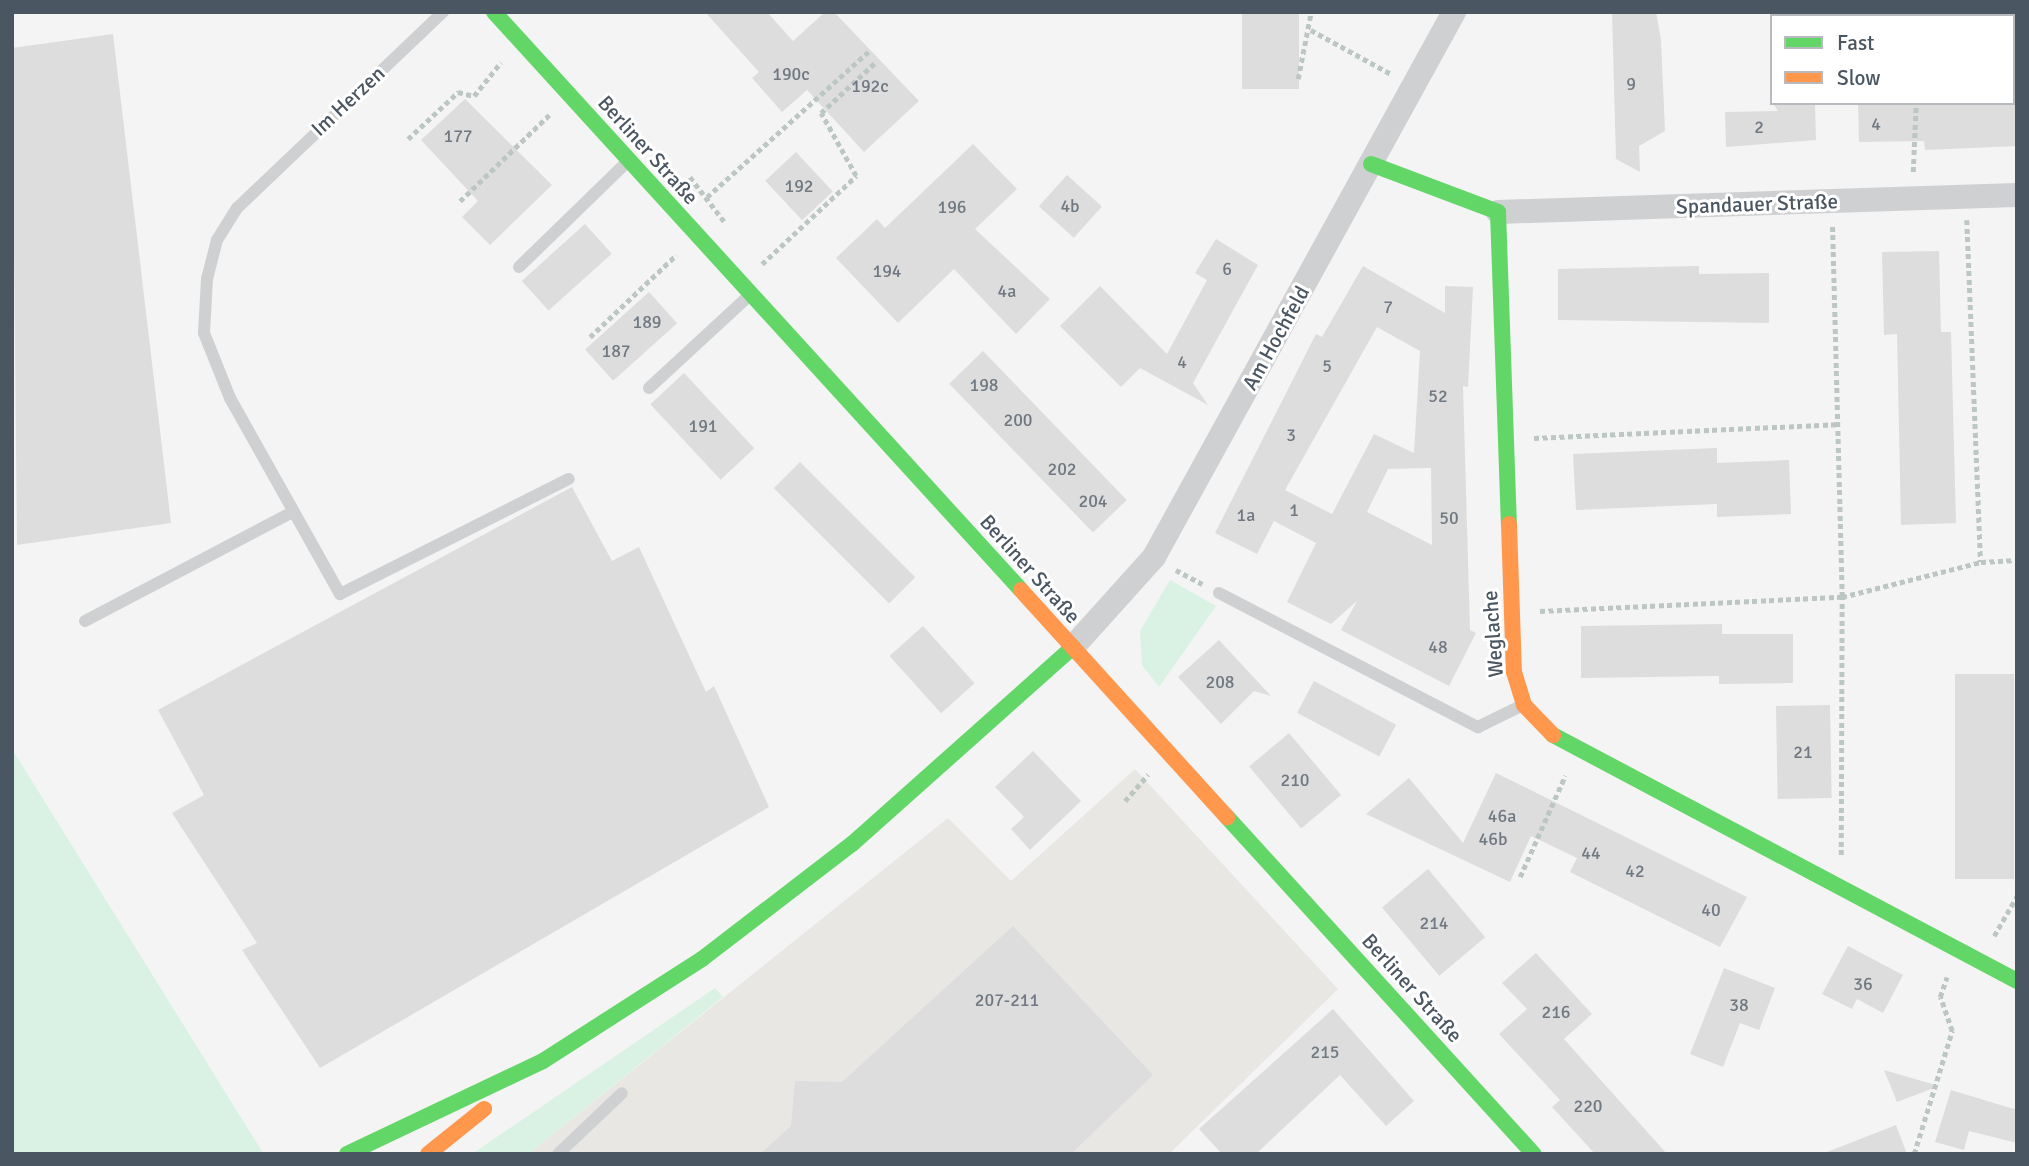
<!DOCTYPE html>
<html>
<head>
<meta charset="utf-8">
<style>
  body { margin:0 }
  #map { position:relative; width:2029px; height:1166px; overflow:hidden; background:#f4f4f4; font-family:Signika,sans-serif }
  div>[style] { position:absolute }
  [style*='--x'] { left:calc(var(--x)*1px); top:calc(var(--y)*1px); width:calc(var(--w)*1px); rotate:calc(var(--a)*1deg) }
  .commercial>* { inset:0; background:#e8e7e3 }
  .green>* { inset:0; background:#d9f2e3 }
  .building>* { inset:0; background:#ddddde; transform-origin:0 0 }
  .path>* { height:4.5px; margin-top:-2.25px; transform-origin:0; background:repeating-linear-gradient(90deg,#bcc7c4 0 5px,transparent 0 8.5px) }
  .lane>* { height:12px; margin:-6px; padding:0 6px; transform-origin:6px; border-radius:6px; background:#ced0d2 }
  .street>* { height:24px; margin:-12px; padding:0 12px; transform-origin:12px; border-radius:12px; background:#ced0d2 }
  .fast>* { height:16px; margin:-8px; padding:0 8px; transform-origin:8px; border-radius:8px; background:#63d668 }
  .slow>* { height:16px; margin:-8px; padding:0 8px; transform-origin:8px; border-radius:8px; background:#ff974d }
  span { translate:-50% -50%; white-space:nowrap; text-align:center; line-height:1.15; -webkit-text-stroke:6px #fff; paint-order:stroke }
  .number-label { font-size:18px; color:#707881 }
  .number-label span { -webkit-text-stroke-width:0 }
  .street-label { font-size:21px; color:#4a5661 }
  .frame { position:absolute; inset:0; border:14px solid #4a5661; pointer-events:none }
  .legend { position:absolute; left:1770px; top:14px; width:245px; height:91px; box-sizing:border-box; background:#fff; border:2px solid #b7bbc0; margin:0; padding:9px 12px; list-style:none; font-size:21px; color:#4a5661 }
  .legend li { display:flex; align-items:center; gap:14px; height:35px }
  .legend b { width:35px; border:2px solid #b7bbc0 }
</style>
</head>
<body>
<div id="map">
  <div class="commercial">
    <div style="clip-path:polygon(1135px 769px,1338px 989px,1169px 1154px,528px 1154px,948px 818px,1011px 881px)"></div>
  </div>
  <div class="green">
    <div style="clip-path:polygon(1170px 580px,1216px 606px,1159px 687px,1142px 665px,1140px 631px)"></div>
    <div style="clip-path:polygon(12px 749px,263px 1153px,12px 1154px)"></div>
    <div style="clip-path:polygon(715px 988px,723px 997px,528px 1154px,472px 1154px)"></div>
  </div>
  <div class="building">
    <div style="clip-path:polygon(705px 12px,767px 12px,793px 41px,825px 12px,834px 12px,919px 101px,864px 152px,807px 90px,782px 112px,752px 78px,759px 72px)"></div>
    <div style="left:1242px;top:12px;width:57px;height:77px"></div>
    <div style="clip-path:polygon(1612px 12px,1656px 12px,1661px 40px,1665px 131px,1639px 146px,1640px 172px,1616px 159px)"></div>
    <div style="clip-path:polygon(113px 34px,171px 523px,17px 545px,12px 48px)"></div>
    <div style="clip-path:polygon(465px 99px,552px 185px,490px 245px,462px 217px,478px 201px,421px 140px)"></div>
    <div style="clip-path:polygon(1773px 103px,1815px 103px,1816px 140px,1726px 147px,1725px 112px,1778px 111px)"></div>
    <div style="clip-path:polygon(1858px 103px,2017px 103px,2017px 146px,1925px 150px,1924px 141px,1859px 142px)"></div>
    <div style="clip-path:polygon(973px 144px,1017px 189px,975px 229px,1050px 299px,1016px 334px,954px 269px,898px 323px,836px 258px,877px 219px,885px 228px)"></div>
    <div style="left:796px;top:152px;width:54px;height:42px;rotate:47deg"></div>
    <div style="left:1067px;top:175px;width:47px;height:42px;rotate:42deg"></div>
    <div style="left:585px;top:224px;width:40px;height:85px;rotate:48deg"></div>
    <div style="clip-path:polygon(1216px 239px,1258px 265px,1193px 383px,1208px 405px,1140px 368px,1121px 387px,1060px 326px,1100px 286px,1167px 354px,1207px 280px,1195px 273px)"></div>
    <div style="clip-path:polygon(1939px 251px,1941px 332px,1951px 332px,1956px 523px,1901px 525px,1897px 334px,1884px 335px,1882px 252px)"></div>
    <div style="clip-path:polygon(evenodd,1363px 266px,1445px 313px,1445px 286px,1473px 287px,1468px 387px,1463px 386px,1470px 630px,1476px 633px,1449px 686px,1341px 630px,1357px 601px,1331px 624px,1287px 602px,1316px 543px,1274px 521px,1257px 554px,1215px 533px,1316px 334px,1322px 337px,1363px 266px,1377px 327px,1420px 351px,1414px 453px,1374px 434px,1332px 514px,1285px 490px,1377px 327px,1363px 266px,1431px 468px,1432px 545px,1367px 512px,1388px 469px,1431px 468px)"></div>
    <div style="clip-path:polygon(1699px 266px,1699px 274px,1769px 273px,1769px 323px,1558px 320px,1558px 269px)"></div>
    <div style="left:649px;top:292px;width:42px;height:86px;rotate:48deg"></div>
    <div style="left:983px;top:351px;width:207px;height:47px;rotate:46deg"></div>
    <div style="left:684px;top:373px;width:103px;height:46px;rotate:47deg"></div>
    <div style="clip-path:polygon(1717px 448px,1717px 463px,1789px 460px,1791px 514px,1717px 517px,1717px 504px,1576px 510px,1573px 454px)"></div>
    <div style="left:800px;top:462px;width:163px;height:37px;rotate:45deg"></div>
    <div style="clip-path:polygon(572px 487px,612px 561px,639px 547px,706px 692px,714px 686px,769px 807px,320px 1068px,242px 950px,257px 943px,172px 813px,204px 795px,158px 710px)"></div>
    <div style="clip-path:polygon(1722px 624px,1722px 634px,1793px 634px,1793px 683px,1719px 684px,1719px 676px,1581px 678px,1581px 626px)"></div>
    <div style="left:923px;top:626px;width:77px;height:45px;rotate:48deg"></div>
    <div style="clip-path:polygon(1219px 640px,1271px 696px,1254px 691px,1221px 724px,1178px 677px)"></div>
    <div style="left:1955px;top:674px;width:59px;height:205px"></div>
    <div style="left:1314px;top:681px;width:93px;height:36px;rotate:28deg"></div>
    <div style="left:1830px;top:705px;width:93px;height:54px;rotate:89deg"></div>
    <div style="left:1289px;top:733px;width:81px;height:52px;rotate:50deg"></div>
    <div style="clip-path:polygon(1033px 751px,1081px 801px,1030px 850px,1011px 829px,1024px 817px,995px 787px)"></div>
    <div style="clip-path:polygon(1496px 773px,1747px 897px,1720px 947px,1570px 872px,1577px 858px,1531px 836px,1510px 882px,1366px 814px,1409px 778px,1463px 843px)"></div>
    <div style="left:1428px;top:869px;width:89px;height:60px;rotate:50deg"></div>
    <div style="clip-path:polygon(1013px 926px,1153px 1075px,1071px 1154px,760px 1154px,791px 1126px,795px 1081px,842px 1082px)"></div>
    <div style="clip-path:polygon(1848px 946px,1903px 975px,1883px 1013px,1857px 999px,1852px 1009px,1822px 994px)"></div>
    <div style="clip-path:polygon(1536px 953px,1592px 1014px,1564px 1039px,1667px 1154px,1595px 1154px,1552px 1107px,1560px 1100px,1499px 1034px,1527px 1009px,1502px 983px)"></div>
    <div style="clip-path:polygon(1724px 968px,1775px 988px,1759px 1030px,1740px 1023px,1723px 1067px,1690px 1054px)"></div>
    <div style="clip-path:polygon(1333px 1009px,1414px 1101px,1386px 1126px,1340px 1075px,1256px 1154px,1222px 1154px,1199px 1129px)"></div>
    <div style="clip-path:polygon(1884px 1070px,1939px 1086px,1897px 1102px)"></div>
    <div style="clip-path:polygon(1951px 1090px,2017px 1110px,2017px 1143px,1969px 1131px,1964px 1150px,1935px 1142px)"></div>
    <div style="clip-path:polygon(1896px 1125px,1907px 1154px,1828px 1154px,1827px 1152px)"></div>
  </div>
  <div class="path">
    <div style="--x:1919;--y:16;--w:4;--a:-90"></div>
    <div style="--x:1311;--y:30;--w:91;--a:28.8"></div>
    <div style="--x:1298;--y:79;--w:68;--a:-79"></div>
    <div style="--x:2013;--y:81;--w:4;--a:0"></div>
    <div style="--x:408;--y:139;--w:69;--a:-43.2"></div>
    <div style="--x:458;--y:92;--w:16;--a:14"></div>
    <div style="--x:474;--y:96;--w:43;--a:-51.5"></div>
    <div style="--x:1913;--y:172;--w:69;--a:-87.5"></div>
    <div style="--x:690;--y:177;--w:56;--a:52.3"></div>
    <div style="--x:707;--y:197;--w:217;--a:-42"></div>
    <div style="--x:460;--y:201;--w:124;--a:-44"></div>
    <div style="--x:1967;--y:220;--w:342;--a:87.7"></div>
    <div style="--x:762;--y:264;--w:129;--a:-43.1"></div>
    <div style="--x:856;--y:176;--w:72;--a:-119.1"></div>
    <div style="--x:821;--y:113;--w:76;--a:-42.9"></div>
    <div style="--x:590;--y:337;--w:119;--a:-43.6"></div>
    <div style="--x:1534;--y:438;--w:303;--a:-2.6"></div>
    <div style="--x:1176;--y:570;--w:30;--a:28"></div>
    <div style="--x:1540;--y:611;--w:302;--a:-2.7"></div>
    <div style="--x:1842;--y:597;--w:371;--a:-91.5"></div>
    <div style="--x:1125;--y:801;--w:35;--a:-49"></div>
    <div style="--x:1841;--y:855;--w:258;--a:-89.8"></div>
    <div style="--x:1842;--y:597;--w:143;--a:-14.1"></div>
    <div style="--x:1981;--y:562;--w:36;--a:-3"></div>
    <div style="--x:1520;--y:877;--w:111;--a:-66"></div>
    <div style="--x:1994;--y:936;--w:46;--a:-60.1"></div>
    <div style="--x:1914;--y:1154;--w:129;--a:-72.8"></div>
    <div style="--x:1952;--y:1031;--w:36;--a:-109"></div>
    <div style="--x:1940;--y:997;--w:21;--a:-71"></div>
  </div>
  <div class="lane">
    <div style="--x:443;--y:12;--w:284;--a:136.4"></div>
    <div style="--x:237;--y:208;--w:38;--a:122"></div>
    <div style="--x:217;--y:240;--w:40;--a:104.4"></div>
    <div style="--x:207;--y:279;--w:54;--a:93.2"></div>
    <div style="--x:204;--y:333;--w:70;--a:68.2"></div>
    <div style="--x:230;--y:398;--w:225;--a:60.7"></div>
    <div style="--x:340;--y:594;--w:256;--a:-26.7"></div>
    <div style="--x:519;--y:267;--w:153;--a:-44.2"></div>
    <div style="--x:649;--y:388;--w:139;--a:-42.7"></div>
    <div style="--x:1219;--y:593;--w:292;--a:27.4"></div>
    <div style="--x:1478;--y:727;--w:50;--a:-26.1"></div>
    <div style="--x:85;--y:621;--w:235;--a:-27.7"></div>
    <div style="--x:558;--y:1154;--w:88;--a:-43.6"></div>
  </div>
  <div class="street">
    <div style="--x:1498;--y:212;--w:519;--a:-1.88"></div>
    <div style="--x:1073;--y:647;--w:121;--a:-48"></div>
    <div style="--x:1154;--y:557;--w:622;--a:-61.17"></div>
  </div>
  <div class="fast">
    <div style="--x:494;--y:12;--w:782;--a:47.64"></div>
    <div style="--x:1371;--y:164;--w:136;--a:20.7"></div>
    <div style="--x:1498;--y:212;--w:312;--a:88"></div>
    <div style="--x:1553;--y:735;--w:525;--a:27.93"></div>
    <div style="--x:1227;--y:817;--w:456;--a:47.7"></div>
    <div style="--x:347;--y:1154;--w:217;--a:-25.4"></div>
    <div style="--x:543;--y:1061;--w:189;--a:-32.7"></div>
    <div style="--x:702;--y:959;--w:189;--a:-37.5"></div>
    <div style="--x:852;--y:844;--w:296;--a:-41.7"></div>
  </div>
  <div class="slow">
    <div style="--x:1509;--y:524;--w:148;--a:88.1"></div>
    <div style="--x:1514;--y:672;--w:34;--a:73"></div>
    <div style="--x:1524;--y:705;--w:42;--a:46"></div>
    <div style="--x:1021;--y:590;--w:307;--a:47.8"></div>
    <div style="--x:428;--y:1154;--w:72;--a:-38.8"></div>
  </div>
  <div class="number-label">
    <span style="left:791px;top:74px">190c</span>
    <span style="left:1631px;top:84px">9</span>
    <span style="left:870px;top:86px">192c</span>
    <span style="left:1876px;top:124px">4</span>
    <span style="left:1759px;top:127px">2</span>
    <span style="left:458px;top:136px">177</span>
    <span style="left:799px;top:186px">192</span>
    <span style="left:1070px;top:206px">4b</span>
    <span style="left:952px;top:207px">196</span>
    <span style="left:1227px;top:269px">6</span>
    <span style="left:887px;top:271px">194</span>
    <span style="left:1007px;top:291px">4a</span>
    <span style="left:1388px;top:307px">7</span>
    <span style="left:647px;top:322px">189</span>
    <span style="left:616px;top:351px">187</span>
    <span style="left:1182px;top:362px">4</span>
    <span style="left:1327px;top:366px">5</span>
    <span style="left:984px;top:385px">198</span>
    <span style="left:1438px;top:396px">52</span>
    <span style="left:1018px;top:420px">200</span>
    <span style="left:703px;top:426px">191</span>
    <span style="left:1291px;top:435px">3</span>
    <span style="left:1062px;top:469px">202</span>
    <span style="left:1093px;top:501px">204</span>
    <span style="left:1294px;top:510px">1</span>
    <span style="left:1246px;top:515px">1a</span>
    <span style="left:1449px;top:518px">50</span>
    <span style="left:1438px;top:647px">48</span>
    <span style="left:1220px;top:682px">208</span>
    <span style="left:1803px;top:752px">21</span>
    <span style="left:1295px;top:780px">210</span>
    <span style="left:1502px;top:816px">46a</span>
    <span style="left:1493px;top:839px">46b</span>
    <span style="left:1591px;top:853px">44</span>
    <span style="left:1635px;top:871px">42</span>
    <span style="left:1711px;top:910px">40</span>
    <span style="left:1434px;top:923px">214</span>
    <span style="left:1863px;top:984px">36</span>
    <span style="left:1007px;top:1000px">207-211</span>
    <span style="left:1739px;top:1005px">38</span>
    <span style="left:1556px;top:1012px">216</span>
    <span style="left:1325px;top:1052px">215</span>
    <span style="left:1588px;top:1106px">220</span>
  </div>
  <div class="street-label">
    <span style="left:348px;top:101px;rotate:-43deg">Im Herzen</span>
    <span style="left:648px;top:150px;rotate:48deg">Berliner Straße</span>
    <span style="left:1757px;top:204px;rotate:-2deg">Spandauer Straße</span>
    <span style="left:1276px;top:338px;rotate:-61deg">Am Hochfeld</span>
    <span style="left:1030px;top:569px;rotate:48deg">Berliner Straße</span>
    <span style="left:1493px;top:634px;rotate:-94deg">Weglache</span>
    <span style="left:1412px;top:988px;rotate:48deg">Berliner Straße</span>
  </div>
  <div class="frame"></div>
  <ul class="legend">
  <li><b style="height:9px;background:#63d668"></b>Fast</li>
  <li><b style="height:9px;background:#ff974d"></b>Slow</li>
  </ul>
</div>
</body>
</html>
